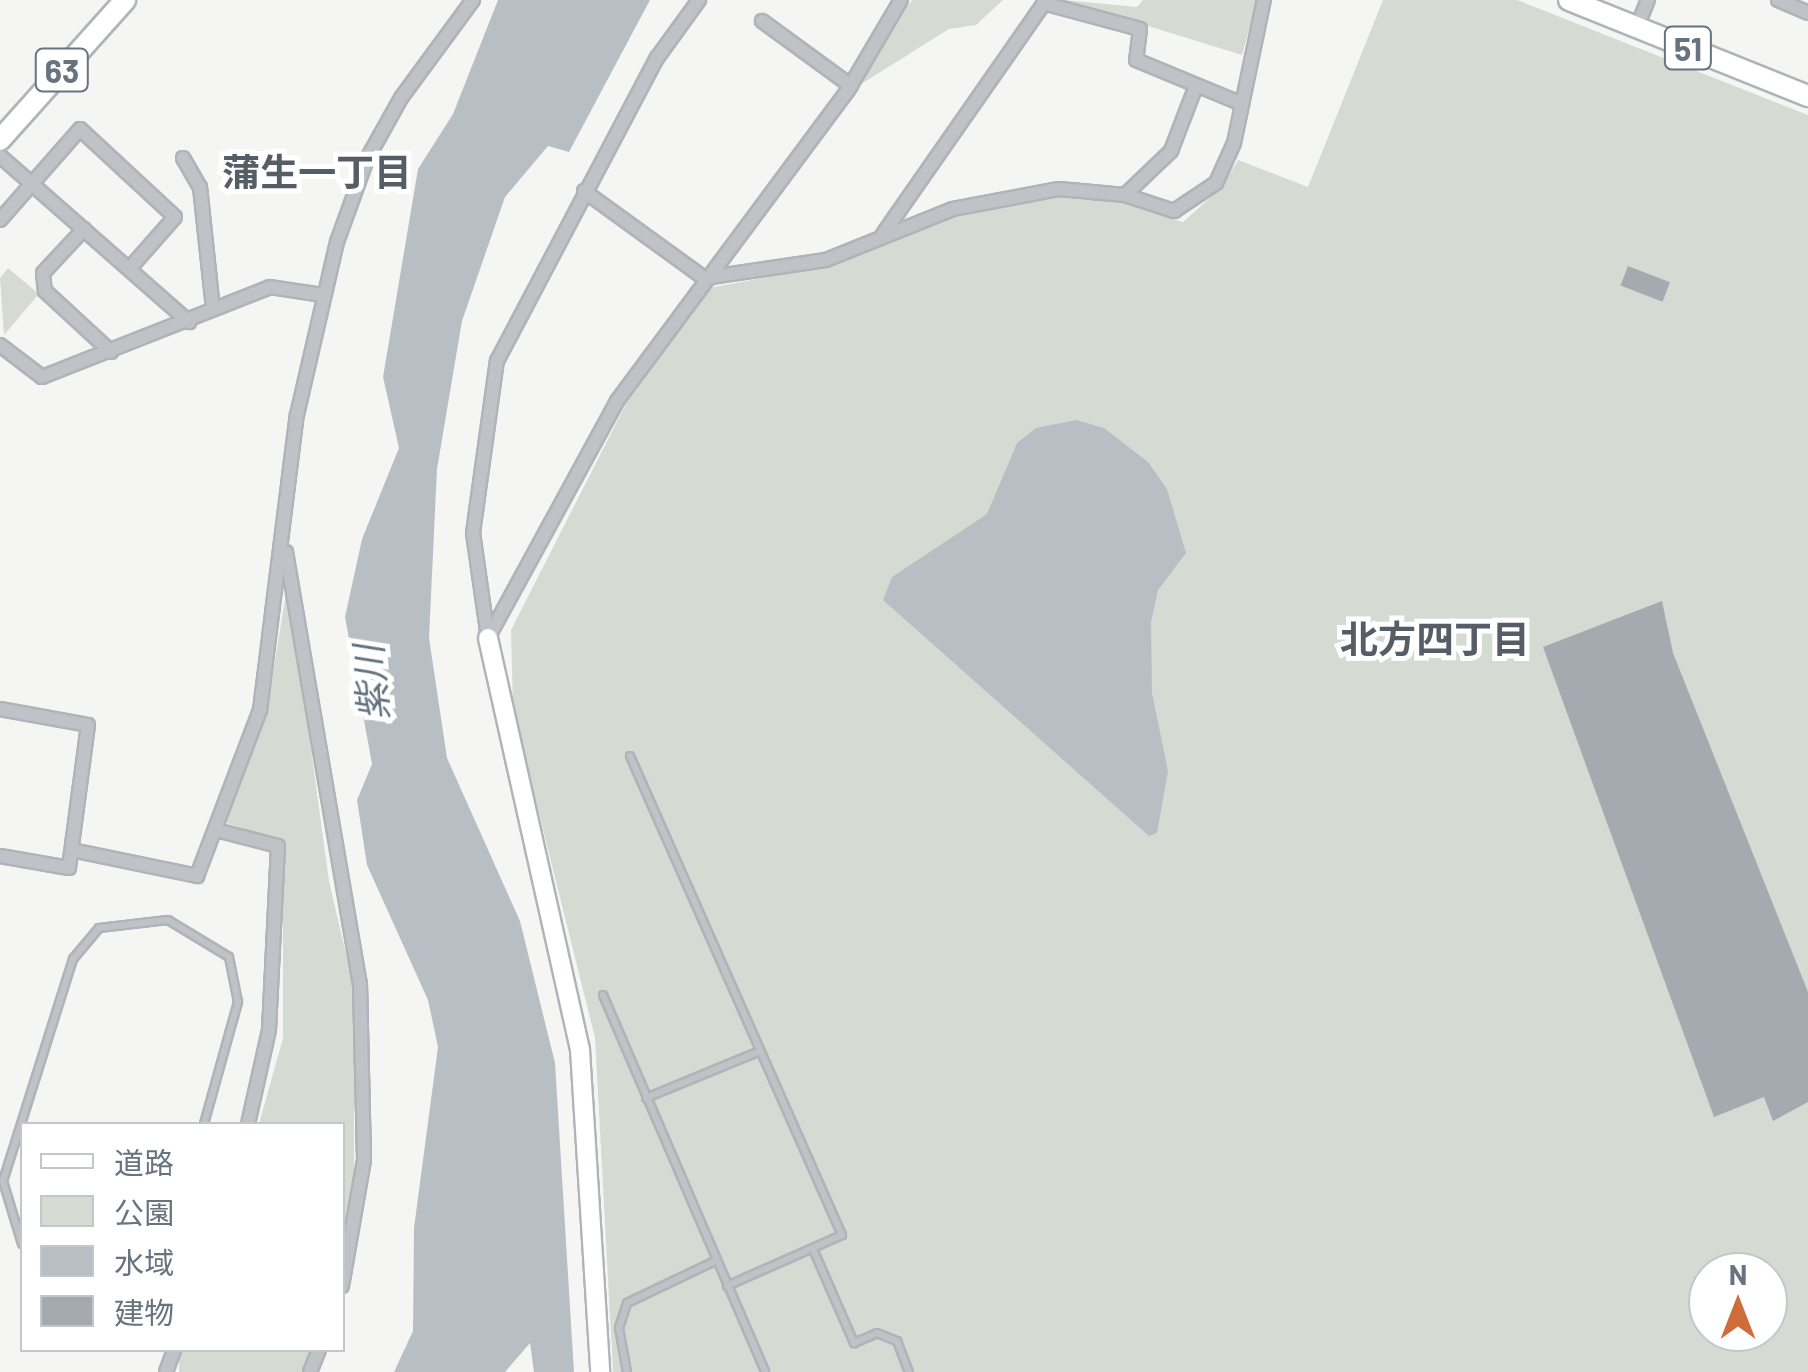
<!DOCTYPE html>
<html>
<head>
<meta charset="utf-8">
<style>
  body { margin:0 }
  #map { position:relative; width:1808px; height:1372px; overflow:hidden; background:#f5f6f3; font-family:Barlow,"Noto Sans JP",sans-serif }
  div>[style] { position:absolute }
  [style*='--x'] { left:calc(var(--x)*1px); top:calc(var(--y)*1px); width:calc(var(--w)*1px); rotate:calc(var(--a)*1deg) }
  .green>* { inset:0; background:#d5dad3; transform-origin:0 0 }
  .water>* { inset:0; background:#b7bfc5 }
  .building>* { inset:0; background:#a4aab0; transform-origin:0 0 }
  .roads { filter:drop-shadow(2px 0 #b0b4b8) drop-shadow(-2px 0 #b0b4b8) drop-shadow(0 2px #b0b4b8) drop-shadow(0 -2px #b0b4b8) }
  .lane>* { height:6px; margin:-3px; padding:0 3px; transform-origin:3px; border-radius:3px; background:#bfc2c6 }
  .street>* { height:12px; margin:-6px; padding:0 6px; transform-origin:6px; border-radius:6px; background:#bfc2c6 }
  .secondary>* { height:18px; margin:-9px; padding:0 9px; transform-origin:9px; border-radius:9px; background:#fff }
  .primary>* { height:20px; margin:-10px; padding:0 10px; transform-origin:10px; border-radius:10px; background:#fff }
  span { translate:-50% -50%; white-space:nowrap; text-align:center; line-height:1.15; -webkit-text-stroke:10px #fff; paint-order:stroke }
  .shield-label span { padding:2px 8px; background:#fff; border:2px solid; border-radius:8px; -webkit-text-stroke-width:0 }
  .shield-label { font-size:32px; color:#687380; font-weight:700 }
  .neighbourhood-label { font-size:38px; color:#555d66; font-weight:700 }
  .water-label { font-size:38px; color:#64737d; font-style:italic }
  .legend { position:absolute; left:20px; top:1122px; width:325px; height:230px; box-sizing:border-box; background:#fff; border:2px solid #c3c7cc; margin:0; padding:12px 18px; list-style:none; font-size:30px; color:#687380 }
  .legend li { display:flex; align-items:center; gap:20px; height:50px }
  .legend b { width:50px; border:2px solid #c3c7cc }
  .north { position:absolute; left:1688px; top:1252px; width:100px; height:100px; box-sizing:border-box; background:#fff; border:2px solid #c3c7cc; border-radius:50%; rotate:0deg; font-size:28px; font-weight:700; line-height:40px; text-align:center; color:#687380 }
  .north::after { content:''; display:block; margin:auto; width:35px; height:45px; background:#ce6d3a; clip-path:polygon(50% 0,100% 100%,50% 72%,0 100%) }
</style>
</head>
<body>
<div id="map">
  <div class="green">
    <div style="clip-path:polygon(912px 0,1003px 0,976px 25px,949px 29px,858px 86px)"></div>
    <div style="clip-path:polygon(1064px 0,1137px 7px,1143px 0,1257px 0,1242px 55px)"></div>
    <div style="clip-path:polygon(evenodd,1383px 0,1517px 0,1808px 115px,1808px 1372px,613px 1372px,595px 1038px,513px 709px,511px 630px,626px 404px,709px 288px,827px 266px,943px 220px,1057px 196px,1111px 199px,1183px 222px,1221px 188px,1238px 160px,1308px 187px,1383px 0,1708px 1272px,1768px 1272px,1768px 1332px,1708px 1332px,1708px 1272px)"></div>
    <div style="clip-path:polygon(8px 268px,39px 294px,4px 335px,0 278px)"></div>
    <div style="clip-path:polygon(288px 581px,329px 881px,354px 989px,354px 1194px,343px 1254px,342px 1124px,259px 1124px,283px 1038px,283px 842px,226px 823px,266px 716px)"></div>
    <div style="left:179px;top:1350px;width:134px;height:23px"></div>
  </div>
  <div class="water">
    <div style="clip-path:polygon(498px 0,650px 0,569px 152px,548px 146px,505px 197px,462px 321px,437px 469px,429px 638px,447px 758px,520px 921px,555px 1063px,574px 1372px,534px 1372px,530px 1343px,505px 1372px,394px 1372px,413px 1331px,414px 1228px,438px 1047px,428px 1000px,367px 865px,357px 800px,372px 764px,345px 617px,362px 539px,399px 448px,383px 377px,418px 169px,453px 114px)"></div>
    <div style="clip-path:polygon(1076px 420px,1104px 428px,1148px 462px,1167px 489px,1186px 553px,1158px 590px,1151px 622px,1152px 693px,1168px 771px,1157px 833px,1149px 836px,883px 600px,892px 577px,987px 514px,1017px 443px,1036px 428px)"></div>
  </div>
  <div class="building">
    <div style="left:1628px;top:266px;width:45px;height:21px;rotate:21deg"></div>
    <div style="clip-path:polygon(1662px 601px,1673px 653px,1808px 992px,1808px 1102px,1773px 1121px,1764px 1097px,1714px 1117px,1543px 647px)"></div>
  </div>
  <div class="roads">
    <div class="lane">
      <div style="--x:630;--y:756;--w:524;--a:66.13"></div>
      <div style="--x:842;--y:1235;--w:126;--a:156.1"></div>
      <div style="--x:603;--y:995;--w:410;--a:66.7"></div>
      <div style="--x:646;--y:1098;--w:123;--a:-22.4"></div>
      <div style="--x:22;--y:1244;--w:66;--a:-106.8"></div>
      <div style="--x:3;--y:1181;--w:233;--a:-72.5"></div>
      <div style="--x:73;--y:959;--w:40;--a:-50"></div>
      <div style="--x:99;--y:928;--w:69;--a:-6.6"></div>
      <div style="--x:168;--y:920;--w:71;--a:31.2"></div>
      <div style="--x:229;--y:957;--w:46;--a:78.7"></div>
      <div style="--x:238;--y:1002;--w:127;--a:105.6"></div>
      <div style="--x:813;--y:1249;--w:103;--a:66.4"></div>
      <div style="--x:854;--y:1343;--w:25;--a:-23"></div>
      <div style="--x:877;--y:1333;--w:22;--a:22"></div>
      <div style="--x:897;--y:1341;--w:33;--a:69"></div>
      <div style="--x:627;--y:1372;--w:45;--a:-100.3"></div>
      <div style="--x:619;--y:1328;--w:26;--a:-72"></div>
      <div style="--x:627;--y:1303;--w:98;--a:-25.5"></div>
    </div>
    <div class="street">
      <div style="--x:1778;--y:0;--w:33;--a:23"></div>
      <div style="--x:1043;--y:3;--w:100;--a:15"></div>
      <div style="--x:1140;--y:29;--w:31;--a:97"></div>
      <div style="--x:1136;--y:60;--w:115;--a:22.5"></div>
      <div style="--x:762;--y:21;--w:110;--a:36.1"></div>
      <div style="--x:1637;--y:27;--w:29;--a:-68"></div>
      <div style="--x:0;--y:156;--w:252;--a:41.3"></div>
      <div style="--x:183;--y:158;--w:34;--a:60"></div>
      <div style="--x:200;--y:187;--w:122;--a:83.9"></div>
      <div style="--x:584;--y:191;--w:148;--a:35.9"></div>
      <div style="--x:704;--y:278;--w:123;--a:-8.4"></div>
      <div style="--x:826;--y:260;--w:137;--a:-21.9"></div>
      <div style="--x:953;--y:209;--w:108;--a:-10.7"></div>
      <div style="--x:1059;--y:189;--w:66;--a:5.2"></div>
      <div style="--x:1125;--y:195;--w:52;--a:18.1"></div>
      <div style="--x:1174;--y:211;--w:50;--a:-33.7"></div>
      <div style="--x:1216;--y:183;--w:44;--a:-65.8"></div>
      <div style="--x:1234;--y:143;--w:146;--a:-78.2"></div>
      <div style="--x:1125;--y:195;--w:64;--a:-43.7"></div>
      <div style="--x:1171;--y:151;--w:70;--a:-69"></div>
      <div style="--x:0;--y:220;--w:121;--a:-48.7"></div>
      <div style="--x:80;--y:129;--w:129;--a:42.8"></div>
      <div style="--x:175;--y:217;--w:68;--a:131.4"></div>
      <div style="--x:84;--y:229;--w:60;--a:133"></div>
      <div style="--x:43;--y:273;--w:18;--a:84"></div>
      <div style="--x:45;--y:291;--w:90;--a:42.7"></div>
      <div style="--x:883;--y:234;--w:285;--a:-55.1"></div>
      <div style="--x:0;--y:345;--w:53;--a:37.3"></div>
      <div style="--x:42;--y:377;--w:245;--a:-21.5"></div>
      <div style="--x:270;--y:287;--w:54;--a:8.6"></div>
      <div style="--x:286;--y:552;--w:437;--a:80.3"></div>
      <div style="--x:360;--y:983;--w:177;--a:88.7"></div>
      <div style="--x:364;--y:1160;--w:128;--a:99.9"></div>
      <div style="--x:488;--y:638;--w:270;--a:-61.4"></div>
      <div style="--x:617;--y:401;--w:387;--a:-53.4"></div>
      <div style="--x:848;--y:90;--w:104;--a:-59.5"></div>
      <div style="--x:488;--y:638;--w:106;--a:-98.1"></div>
      <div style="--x:473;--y:533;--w:174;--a:-82.1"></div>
      <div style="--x:497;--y:361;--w:343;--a:-62.2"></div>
      <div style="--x:657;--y:58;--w:72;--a:-54.1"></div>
      <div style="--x:0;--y:709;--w:89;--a:10.3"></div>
      <div style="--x:88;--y:725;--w:144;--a:97.6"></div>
      <div style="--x:69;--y:868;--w:70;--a:-170.1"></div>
      <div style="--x:216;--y:830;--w:64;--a:14.5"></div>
      <div style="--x:278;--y:846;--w:184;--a:92.8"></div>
      <div style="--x:269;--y:1030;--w:96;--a:102.6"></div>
      <div style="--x:72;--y:850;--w:128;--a:11.7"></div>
      <div style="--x:197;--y:876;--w:178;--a:-69.2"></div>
      <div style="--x:260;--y:710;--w:297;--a:-82.9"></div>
      <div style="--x:297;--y:415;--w:178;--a:-77"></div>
      <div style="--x:337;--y:242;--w:88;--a:-70.1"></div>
      <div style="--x:367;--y:159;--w:70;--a:-60.9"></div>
      <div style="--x:401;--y:98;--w:122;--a:-53.7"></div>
      <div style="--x:166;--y:1372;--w:23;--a:-70"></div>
      <div style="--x:310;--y:1372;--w:24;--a:-68"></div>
    </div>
    <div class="secondary">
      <div style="--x:488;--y:638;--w:422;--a:77.4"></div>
      <div style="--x:580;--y:1050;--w:323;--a:86.4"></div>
    </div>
    <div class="primary">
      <div style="--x:1569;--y:0;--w:258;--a:21.9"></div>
      <div style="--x:0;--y:140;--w:188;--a:-48.2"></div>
    </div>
  </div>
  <div class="shield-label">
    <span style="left:1688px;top:48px">51</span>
    <span style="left:62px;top:70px">63</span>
  </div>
  <div class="neighbourhood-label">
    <span style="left:317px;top:172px">蒲生一丁目</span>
    <span style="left:1435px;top:639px">北方四丁目</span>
  </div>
  <div class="water-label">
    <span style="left:371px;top:683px;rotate:-95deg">紫川</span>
  </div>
  <ul class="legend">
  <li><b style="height:12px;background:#fff"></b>道路</li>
  <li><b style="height:28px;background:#d5dad3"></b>公園</li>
  <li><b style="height:28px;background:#b7bfc5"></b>水域</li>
  <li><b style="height:28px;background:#a4aab0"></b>建物</li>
  </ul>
  <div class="north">N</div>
</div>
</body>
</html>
